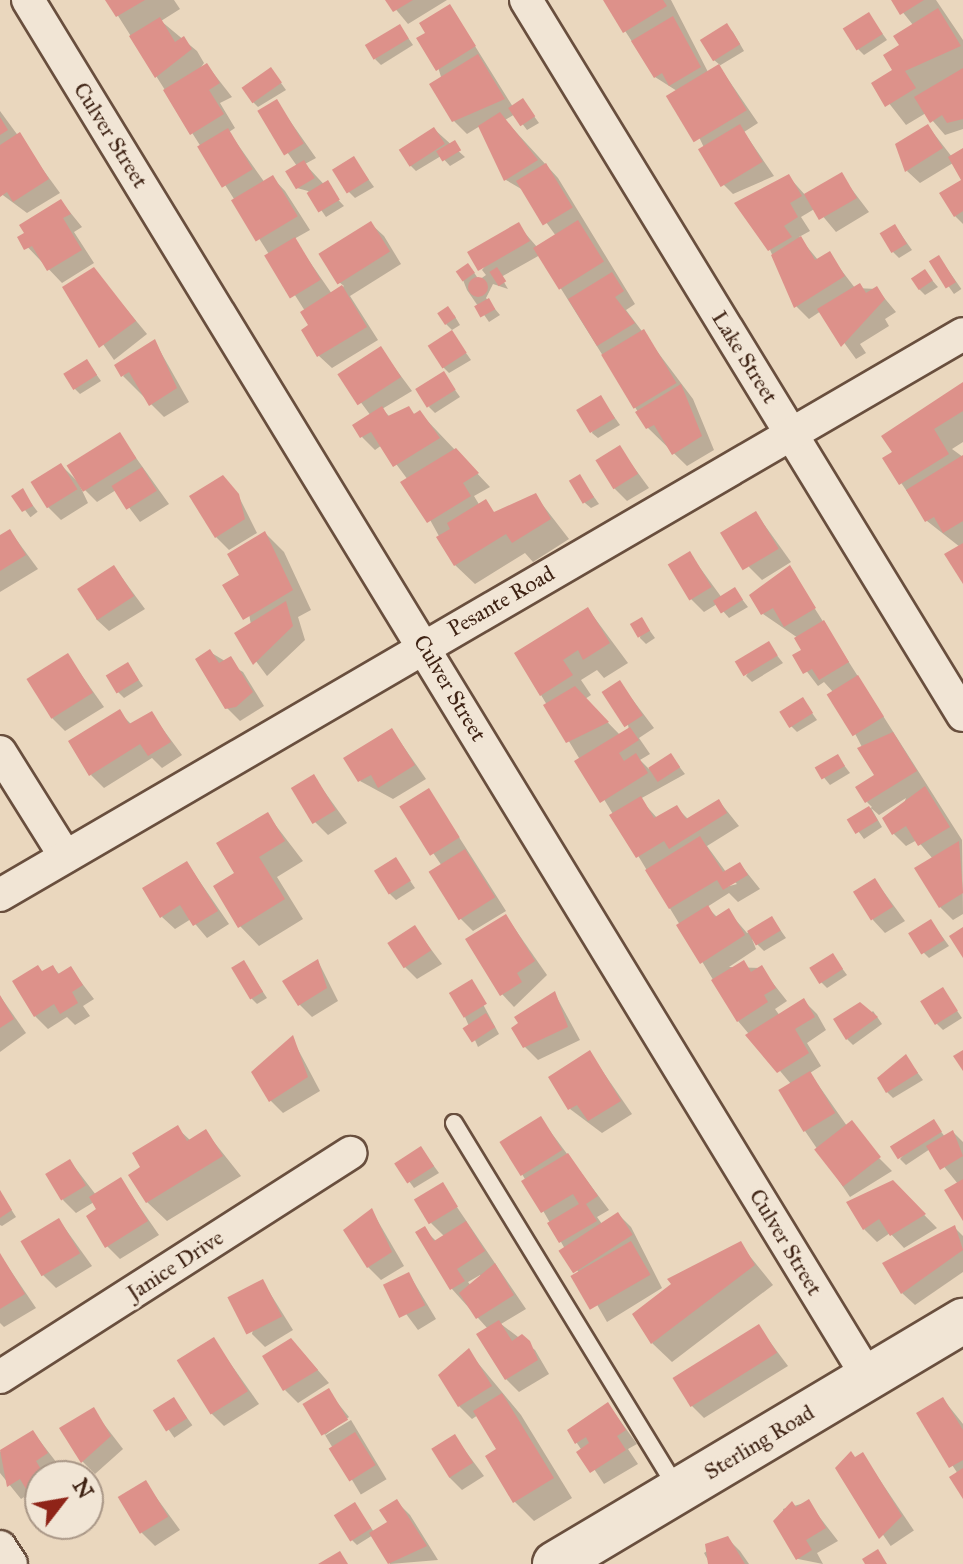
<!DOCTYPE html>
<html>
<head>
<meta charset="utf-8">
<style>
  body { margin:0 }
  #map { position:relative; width:963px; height:1564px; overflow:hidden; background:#ead7be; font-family:"IM FELL Great Primer",serif }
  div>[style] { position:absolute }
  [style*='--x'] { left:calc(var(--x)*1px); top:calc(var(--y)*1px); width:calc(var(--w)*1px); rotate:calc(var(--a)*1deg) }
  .shadow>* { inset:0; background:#0003; transform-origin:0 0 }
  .building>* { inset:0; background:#dd918a; transform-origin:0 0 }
  .round { border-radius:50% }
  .roads { filter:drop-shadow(2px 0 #694f3e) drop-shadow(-2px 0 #694f3e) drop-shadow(0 2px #694f3e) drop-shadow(0 -2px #694f3e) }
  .lane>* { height:16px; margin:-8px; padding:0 8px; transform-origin:8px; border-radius:8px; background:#f1e5d5 }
  .street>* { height:32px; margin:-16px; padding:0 16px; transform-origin:16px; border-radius:16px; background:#f1e5d5 }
  .secondary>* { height:44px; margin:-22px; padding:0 22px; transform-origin:22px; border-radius:22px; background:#f1e5d5 }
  span { translate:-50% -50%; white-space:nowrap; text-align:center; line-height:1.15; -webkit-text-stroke:7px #f1e5d5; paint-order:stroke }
  .street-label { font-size:22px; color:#3e2213 }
  .north { position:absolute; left:24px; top:1460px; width:80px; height:80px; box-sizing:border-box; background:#f1e5d5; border:2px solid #a99787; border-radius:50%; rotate:59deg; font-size:22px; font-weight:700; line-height:32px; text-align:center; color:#3e2213 }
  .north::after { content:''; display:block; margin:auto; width:28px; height:36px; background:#8f2418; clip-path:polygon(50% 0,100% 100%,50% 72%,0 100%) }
</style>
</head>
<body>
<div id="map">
  <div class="shadow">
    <div style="clip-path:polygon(108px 0,174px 0,180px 9px,161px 21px,197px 51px,204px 63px,199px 70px,207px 65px,232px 97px,220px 103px,235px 128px,229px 132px,265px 183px,273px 178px,285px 191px,310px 230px,294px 239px,332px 294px,344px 286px,339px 282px,371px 224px,384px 236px,401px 264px,350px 296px,378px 340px,332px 368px,319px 356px,305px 311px)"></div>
    <div style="clip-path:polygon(388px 0,447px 0,408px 24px)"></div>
    <div style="clip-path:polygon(605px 0,671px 0,708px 72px,720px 65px,714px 60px,727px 26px,733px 32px,744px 51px,719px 66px,758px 123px,744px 132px,774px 176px,733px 194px,720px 181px,677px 91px,655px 77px)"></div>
    <div style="clip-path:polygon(893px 0,936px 0,963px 40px,963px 129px,945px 135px,926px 113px,906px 125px,874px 84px,895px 71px,913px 25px)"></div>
    <div style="clip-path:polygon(450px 6px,513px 107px,523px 101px,539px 123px,527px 130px,515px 114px,505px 120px,558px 178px,635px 304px,626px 310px,693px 399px,714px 450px,687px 466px,648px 428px,540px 255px,501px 277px,508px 289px,493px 284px,486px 298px,500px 315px,489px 322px,467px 290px,463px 280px,473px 271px,479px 280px,486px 275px,482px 270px,518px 225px,537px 247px,556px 236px,523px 190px,506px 180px,480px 126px,467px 134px,454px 121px,428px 33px)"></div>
    <div style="clip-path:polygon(869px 15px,887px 40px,864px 55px,858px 49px)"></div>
    <div style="clip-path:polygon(400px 26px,413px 45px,381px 65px,375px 59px)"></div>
    <div style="clip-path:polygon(271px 69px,286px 90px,258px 107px,252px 101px)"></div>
    <div style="clip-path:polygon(276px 101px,316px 158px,305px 164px,344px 206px,326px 217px,308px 191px,297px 188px,297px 166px,259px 112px)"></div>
    <div style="clip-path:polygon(0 111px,60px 193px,27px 213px,0 193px)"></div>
    <div style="clip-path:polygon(928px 126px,952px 157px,963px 149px,963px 179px,953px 163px,920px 183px,907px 171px)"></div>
    <div style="clip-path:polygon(434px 129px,465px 157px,450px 166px,441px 156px,416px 171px,410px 165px)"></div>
    <div style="clip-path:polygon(354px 159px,374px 187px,355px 198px,349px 192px)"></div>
    <div style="clip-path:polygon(841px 175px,869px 212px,836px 232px,816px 208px,801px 217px,810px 231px,799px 237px,818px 260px,829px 254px,855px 288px,877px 289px,896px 312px,885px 319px,889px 326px,860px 344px,866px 353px,856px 359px,821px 311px,809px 319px,796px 306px,770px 250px,789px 177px,806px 196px)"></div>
    <div style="clip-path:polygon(963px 181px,963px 224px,955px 216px)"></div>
    <div style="clip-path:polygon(61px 201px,82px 227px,74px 232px,94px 263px,62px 283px,19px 238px)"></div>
    <div style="clip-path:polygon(895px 226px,912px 250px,899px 258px,893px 252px)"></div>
    <div style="left:939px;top:257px;width:39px;height:9px;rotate:55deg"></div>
    <div style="clip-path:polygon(94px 270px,147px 334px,114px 360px,64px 288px)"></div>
    <div style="clip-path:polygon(925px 272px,938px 287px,925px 295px,919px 289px)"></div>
    <div style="clip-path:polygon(454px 315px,460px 325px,452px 330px,446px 324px)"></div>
    <div style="clip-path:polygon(452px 333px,471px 360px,449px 373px,443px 367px)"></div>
    <div style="clip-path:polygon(155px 342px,189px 402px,164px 417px,123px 376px)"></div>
    <div style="clip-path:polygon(381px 349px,412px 391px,382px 409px,390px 417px,420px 413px,490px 487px,474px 496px,480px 506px,496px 513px,535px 495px,569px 539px,533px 562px,525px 553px,475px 584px,455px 565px,408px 480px,382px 445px,375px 450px,362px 437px,371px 416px,340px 374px)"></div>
    <div style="clip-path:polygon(87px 361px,101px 381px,80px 394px,74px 388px)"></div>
    <div style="clip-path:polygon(444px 374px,460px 397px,435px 413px,429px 407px)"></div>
    <div style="clip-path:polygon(963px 384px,963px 442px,952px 449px,963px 457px,963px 580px,960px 547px,927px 521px,885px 459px)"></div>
    <div style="clip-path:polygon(601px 398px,620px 425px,598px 438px,592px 433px)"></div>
    <div style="clip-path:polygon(119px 434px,169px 504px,140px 522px,116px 490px,97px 502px,79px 484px,88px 503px,61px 520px,48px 507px,61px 465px,78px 482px)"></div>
    <div style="clip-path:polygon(619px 447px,649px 488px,627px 501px,614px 488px)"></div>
    <div style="clip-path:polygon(580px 477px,599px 504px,591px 508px,585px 503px)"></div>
    <div style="left:22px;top:491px;width:26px;height:9px;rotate:53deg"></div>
    <div style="clip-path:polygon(236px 491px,257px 533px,229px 550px,216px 537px)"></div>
    <div style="clip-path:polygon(756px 513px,791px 562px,762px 580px,749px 567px)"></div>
    <div style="clip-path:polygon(10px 531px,38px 569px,0 592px,0 537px)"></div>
    <div style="clip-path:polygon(265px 533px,284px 552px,311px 610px,298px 617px,305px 640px,267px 676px,236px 634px,251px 625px,242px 575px)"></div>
    <div style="clip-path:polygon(690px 554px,722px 598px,735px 590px,748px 607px,729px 618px,717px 604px,704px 612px,691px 599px)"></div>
    <div style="clip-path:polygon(114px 567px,145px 609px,109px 631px,96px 619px)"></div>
    <div style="clip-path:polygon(789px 568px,962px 840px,963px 914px,953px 920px,940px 907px,933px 859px,917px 840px,906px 846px,893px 833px,906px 798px,879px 815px,871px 808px,882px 827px,864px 839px,850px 820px,872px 807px,867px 802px,877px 776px,834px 693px,824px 682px,818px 686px,795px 656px,803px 650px,798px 638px,763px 614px)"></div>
    <div style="clip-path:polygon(evenodd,588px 609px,628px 663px,604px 678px,597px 670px,581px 680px,591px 695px,585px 699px,620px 735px,629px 730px,620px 683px,654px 728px,639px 738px,650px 754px,640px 760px,649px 769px,671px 756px,685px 774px,640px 799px,658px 819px,676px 807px,689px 820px,719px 801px,739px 826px,707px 846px,726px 872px,740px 864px,760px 889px,738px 902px,729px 893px,707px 907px,718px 918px,728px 911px,747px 933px,772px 918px,786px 938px,764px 951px,752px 939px,756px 949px,729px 967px,761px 968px,787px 1001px,775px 1009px,780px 1016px,804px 1001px,817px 1014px,826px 1030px,807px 1043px,821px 1066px,810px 1073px,847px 1126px,892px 1171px,850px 1197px,805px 1131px,791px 1084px,738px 1021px,541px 695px,588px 609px,734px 881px,737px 884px,722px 888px,734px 881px)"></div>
    <div style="clip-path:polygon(642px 620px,655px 638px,646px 644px,640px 638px)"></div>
    <div style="clip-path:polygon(768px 644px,783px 663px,752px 682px,746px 676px)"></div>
    <div style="clip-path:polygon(210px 652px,243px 672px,264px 706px,240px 721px,227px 708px)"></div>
    <div style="clip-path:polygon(68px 656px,104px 707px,65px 731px,52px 718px)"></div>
    <div style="clip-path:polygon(128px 665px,143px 686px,124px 698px,118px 692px)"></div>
    <div style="clip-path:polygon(802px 699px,817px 720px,797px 732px,791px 726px)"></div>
    <div style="clip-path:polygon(119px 712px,132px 725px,151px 713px,182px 755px,162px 768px,152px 758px,104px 788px,91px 775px)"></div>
    <div style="clip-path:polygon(392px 730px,426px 779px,393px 799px,360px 781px)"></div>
    <div style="clip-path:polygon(837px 756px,850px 773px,830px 785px,817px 769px)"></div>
    <div style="clip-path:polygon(314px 777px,347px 823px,328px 835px,315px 822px)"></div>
    <div style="clip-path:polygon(429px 790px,506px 911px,473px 931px,460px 918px,442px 866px,402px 807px)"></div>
    <div style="clip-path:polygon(267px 814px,303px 861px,277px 877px,303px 919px,259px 946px,240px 926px,237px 873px)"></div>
    <div style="clip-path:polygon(396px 860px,415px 888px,396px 900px,390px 894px)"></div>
    <div style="clip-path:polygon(187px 863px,229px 924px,207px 938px,191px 919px,175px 929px,162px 917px)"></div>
    <div style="clip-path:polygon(875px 880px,905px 921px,885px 933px,873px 920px)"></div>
    <div style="clip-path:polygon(506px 916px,547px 975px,514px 1007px,502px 994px)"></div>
    <div style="clip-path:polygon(931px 921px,949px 946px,929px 958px,923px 952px)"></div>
    <div style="clip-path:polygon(415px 928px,442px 964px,417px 979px,404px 966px)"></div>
    <div style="clip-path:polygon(833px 956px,847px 975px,827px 988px,821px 982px)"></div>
    <div style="clip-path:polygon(318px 961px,338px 1001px,312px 1017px,299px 1004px)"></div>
    <div style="clip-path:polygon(244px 963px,267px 998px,257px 1004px,251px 998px)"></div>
    <div style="clip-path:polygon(53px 967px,60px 975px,71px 969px,94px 999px,83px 1006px,90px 1016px,75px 1025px,67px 1017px,48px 1029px,35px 1016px)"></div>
    <div style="clip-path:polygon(471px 982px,499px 1034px,478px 1047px,465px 1017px)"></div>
    <div style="clip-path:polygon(943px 990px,962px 1018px,943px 1030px,937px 1024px)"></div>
    <div style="clip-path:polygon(555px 994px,580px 1040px,538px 1060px,525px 1047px,521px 1024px)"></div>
    <div style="clip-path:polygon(0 996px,26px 1033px,0 1052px)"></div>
    <div style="clip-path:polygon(873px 1011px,882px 1024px,853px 1045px,847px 1039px)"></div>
    <div style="clip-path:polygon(292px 1038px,320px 1091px,283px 1113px,270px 1100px)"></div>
    <div style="clip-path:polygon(590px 1053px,632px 1114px,602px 1133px,570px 1109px)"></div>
    <div style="clip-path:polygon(906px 1057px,923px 1080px,893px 1098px,887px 1092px)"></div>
    <div style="clip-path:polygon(541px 1119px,609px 1210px,597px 1217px,602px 1224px,618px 1214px,631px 1227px,662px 1288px,607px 1322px,522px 1174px)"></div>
    <div style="clip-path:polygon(933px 1121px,945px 1137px,953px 1132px,963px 1142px,963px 1217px,958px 1184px,930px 1149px,906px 1165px,900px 1159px)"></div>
    <div style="clip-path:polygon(177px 1128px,191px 1141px,206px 1132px,241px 1176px,167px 1221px,147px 1202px,143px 1168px)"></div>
    <div style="clip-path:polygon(421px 1148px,439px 1173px,414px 1188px,396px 1163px)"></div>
    <div style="clip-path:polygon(70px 1161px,96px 1195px,121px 1180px,159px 1235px,120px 1259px,107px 1246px,94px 1202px,76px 1213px,63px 1200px)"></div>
    <div style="clip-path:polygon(892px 1182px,937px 1228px,904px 1248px,890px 1233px,877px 1242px,864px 1229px)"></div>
    <div style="clip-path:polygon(evenodd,442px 1185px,526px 1309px,501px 1324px,535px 1350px,549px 1374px,519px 1392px,506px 1379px,488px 1329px,452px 1289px,424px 1229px,437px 1242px,445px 1237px,431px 1223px,442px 1185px,480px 1275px,481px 1277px,471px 1286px,468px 1282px,480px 1275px)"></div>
    <div style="clip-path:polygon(0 1192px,16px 1217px,2px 1226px,0 1225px)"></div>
    <div style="clip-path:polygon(372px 1211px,404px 1266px,381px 1280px,368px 1267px)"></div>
    <div style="clip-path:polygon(59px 1220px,92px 1266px,56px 1288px,43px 1275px)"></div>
    <div style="clip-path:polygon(954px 1227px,963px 1236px,963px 1272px,915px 1305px,902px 1293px)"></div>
    <div style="clip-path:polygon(740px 1244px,773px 1285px,672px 1362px,652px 1343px)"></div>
    <div style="clip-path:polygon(0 1255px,36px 1308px,4px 1327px,0 1323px)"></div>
    <div style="clip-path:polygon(409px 1274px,436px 1319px,418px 1330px,387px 1288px)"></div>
    <div style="clip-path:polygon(263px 1282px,293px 1330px,265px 1347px,252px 1334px)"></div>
    <div style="clip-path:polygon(758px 1326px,788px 1366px,704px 1418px,691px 1405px)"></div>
    <div style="clip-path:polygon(213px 1339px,259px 1404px,224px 1426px,211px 1413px)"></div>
    <div style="clip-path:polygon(468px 1351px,521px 1415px,572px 1498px,534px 1521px,515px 1502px,499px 1449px,478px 1415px,472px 1419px,459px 1406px)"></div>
    <div style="clip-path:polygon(304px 1354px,329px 1383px,298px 1403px,285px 1390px)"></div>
    <div style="clip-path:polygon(328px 1391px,349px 1417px,325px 1435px,306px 1404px)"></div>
    <div style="left:174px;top:1399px;width:32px;height:22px;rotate:55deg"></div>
    <div style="clip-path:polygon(943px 1399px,963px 1424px,963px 1495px,958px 1474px,919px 1414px)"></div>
    <div style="clip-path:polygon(608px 1404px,637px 1444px,628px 1449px,638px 1464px,604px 1484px,569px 1431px)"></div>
    <div style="clip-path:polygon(93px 1410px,123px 1449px,95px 1474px,82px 1461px)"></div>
    <div style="left:351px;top:1420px;width:69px;height:30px;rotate:59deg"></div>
    <div style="clip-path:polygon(33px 1432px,60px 1467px,40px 1476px,40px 1500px,32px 1492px,21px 1499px,0 1473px,0 1452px)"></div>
    <div style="clip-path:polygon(455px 1437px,484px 1476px,462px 1490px,449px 1477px)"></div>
    <div style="left:863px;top:1455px;width:91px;height:28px;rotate:56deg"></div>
    <div style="clip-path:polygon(145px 1482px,180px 1530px,155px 1546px,142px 1533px)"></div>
    <div style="clip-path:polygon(397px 1502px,410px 1515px,438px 1560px,390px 1564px,373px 1535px,357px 1545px,351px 1539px,355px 1505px,374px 1532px,389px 1523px)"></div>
    <div style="clip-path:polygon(808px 1502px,838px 1541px,817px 1553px,823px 1564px,798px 1559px,783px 1509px)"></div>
    <div style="clip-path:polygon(727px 1538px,740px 1551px,749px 1564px,710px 1564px,704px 1553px)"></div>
  </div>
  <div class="building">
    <div style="clip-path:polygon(105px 0,145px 0,116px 17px)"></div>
    <div style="clip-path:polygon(385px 0,413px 0,393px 12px)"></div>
    <div style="clip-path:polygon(603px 0,663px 0,667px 6px,623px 33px)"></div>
    <div style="clip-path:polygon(891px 0,924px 0,900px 15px)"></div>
    <div style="clip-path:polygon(450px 4px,476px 46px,436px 71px,416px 38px,425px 33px,419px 23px)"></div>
    <div style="clip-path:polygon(938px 8px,961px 46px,905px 71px,916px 88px,885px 107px,871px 83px,892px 70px,883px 55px,899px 45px,893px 36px)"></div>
    <div style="left:869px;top:12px;width:26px;height:31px;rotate:58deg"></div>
    <div style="clip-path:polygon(673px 16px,701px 67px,669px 86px,662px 73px,654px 78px,631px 41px)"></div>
    <div style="clip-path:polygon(160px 17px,175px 42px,184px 36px,192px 49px,155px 78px,129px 36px)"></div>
    <div style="left:727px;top:23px;width:25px;height:32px;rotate:58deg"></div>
    <div style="left:400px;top:24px;width:17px;height:41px;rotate:59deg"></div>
    <div style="clip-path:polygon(478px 54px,505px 99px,452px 122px,429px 84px)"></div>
    <div style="clip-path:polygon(207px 63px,220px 83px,209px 90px,224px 114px,190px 135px,163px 90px)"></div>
    <div style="left:719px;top:64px;width:54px;height:62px;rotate:59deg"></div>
    <div style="left:271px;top:67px;width:19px;height:36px;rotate:55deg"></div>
    <div style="clip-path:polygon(963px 68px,963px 119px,947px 123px,942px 115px,930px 123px,914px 97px)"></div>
    <div style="left:523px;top:98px;width:22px;height:18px;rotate:56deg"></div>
    <div style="left:277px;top:99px;width:52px;height:23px;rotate:59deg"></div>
    <div style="clip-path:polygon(500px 112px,538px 160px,504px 181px,478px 126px)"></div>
    <div style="clip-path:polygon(0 117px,8px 130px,0 135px)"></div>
    <div style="left:740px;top:124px;width:44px;height:49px;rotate:59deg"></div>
    <div style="clip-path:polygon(928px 124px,943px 148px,905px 172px,895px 144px)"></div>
    <div style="left:434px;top:127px;width:20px;height:42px;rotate:57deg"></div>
    <div style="left:228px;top:128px;width:48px;height:36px;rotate:59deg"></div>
    <div style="clip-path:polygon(20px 132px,49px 179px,13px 202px,7px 192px,0 197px,0 145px)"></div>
    <div style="left:455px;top:140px;width:12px;height:22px;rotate:59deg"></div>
    <div style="clip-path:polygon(963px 148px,963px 211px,954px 217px,939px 193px,961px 180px,948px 157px)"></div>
    <div style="left:354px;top:156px;width:28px;height:26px;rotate:58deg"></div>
    <div style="left:304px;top:160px;width:21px;height:22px;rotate:59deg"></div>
    <div style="left:546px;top:163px;width:52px;height:35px;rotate:59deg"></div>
    <div style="left:842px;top:172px;width:30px;height:44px;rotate:60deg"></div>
    <div style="clip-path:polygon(789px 174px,802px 196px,790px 203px,798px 217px,784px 226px,792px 237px,768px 251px,734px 203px)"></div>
    <div style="left:273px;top:175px;width:48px;height:49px;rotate:59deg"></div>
    <div style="left:328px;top:180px;width:23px;height:25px;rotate:59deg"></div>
    <div style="clip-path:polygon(61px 199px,71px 214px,63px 218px,82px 250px,47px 271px,32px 246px,24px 250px,17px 237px,24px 233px,19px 225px)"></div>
    <div style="left:578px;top:220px;width:49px;height:53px;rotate:58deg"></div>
    <div style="left:371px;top:221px;width:36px;height:62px;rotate:58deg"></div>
    <div style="left:519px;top:222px;width:22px;height:60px;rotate:60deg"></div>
    <div style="left:895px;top:224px;width:23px;height:18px;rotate:59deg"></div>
    <div style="clip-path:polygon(801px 236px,815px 260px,830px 251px,845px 276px,794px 308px,771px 255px)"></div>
    <div style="left:295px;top:237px;width:50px;height:36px;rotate:59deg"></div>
    <div style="left:939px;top:255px;width:32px;height:12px;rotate:58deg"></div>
    <div style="left:468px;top:263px;width:12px;height:15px;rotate:55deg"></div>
    <div style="clip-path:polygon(94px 267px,136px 321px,99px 348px,62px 287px)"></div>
    <div style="left:497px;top:267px;width:17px;height:9px;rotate:57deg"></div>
    <div style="left:925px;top:269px;width:14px;height:17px;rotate:56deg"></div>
    <div style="clip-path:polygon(612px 272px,624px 291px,615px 297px,635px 323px,597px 346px,568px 299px)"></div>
    <div class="round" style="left:468px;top:277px;width:20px;height:20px"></div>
    <div style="clip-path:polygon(860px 283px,866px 293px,877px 286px,885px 299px,841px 347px,817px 309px)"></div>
    <div style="clip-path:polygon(342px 285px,367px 327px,317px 357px,301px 330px,308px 325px,300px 312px)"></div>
    <div style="left:489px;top:298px;width:13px;height:17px;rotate:61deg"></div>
    <div style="left:448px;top:306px;width:14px;height:13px;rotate:56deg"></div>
    <div style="left:644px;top:329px;width:63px;height:50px;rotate:59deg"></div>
    <div style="left:452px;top:330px;width:27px;height:29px;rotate:57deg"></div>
    <div style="clip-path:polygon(155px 339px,177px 388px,149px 406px,129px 372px,121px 377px,114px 365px)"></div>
    <div style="left:381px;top:346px;width:37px;height:52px;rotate:57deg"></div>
    <div style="left:87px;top:359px;width:19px;height:28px;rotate:58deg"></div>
    <div style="left:444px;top:371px;width:22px;height:34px;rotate:58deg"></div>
    <div style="clip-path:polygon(963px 382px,963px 411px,934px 429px,949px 454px,899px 485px,882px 458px,892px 452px,881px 436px)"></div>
    <div style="clip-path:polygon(681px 384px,702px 436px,672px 455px,654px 425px,646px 429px,635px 412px)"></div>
    <div style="left:601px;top:395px;width:27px;height:29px;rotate:59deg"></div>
    <div style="clip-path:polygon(382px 406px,388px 416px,409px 406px,414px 414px,420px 410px,440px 438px,393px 467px,371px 432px,360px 438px,352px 425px)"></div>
    <div style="left:120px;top:432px;width:31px;height:63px;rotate:58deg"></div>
    <div style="left:620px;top:445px;width:34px;height:29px;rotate:58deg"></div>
    <div style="clip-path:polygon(456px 448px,479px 473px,463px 483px,471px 496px,427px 523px,400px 482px)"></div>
    <div style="clip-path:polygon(963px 455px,963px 521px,943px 533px,934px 517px,925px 522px,906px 490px)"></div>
    <div style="left:61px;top:463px;width:31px;height:36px;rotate:58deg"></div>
    <div style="left:142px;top:467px;width:28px;height:36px;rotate:58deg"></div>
    <div style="left:580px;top:474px;width:27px;height:13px;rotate:59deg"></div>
    <div style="clip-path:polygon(223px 475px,239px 494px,245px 519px,215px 538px,189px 496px)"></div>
    <div style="clip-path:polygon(23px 488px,33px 506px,22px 512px,11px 496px)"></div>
    <div style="clip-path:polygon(536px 493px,551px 519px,512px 543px,506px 534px,454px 566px,436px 537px,450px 529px,447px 523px,486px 499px,494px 512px)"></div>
    <div style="left:756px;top:511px;width:44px;height:42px;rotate:59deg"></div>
    <div style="clip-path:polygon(10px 529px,26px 555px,0 571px,0 535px)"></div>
    <div style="clip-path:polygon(265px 531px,293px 590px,243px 620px,222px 585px,239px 575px,227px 554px)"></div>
    <div style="clip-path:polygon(963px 543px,963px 584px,944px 554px)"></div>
    <div style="left:690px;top:551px;width:42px;height:26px;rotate:59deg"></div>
    <div style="left:114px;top:565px;width:37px;height:44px;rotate:57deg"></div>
    <div style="clip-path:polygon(790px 565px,816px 608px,784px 627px,773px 608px,761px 615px,749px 595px)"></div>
    <div style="left:735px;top:587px;width:15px;height:26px;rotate:58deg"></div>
    <div style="clip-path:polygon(286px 601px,293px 626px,253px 665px,234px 633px)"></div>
    <div style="clip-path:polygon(588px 607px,610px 643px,583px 660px,578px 650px,563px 660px,573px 675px,540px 696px,514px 653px)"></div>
    <div style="left:642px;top:617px;width:16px;height:14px;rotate:60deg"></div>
    <div style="clip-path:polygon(824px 620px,849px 662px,819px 680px,812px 669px,803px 674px,792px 655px,801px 650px,794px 638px)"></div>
    <div style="left:769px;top:641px;width:17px;height:40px;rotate:59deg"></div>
    <div style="clip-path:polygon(210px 649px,219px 663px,231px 656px,253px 692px,236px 707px,225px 709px,195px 659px)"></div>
    <div style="left:68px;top:653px;width:47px;height:49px;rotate:58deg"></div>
    <div style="left:128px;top:662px;width:21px;height:26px;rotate:59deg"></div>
    <div style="left:858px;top:675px;width:49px;height:37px;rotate:58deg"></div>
    <div style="left:620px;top:680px;width:42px;height:22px;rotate:57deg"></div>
    <div style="clip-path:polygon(575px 686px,609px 722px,566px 743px,543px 705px)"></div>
    <div style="left:803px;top:697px;width:19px;height:28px;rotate:58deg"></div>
    <div style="clip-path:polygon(120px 709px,129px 724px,152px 711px,171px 742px,148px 756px,140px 744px,89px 776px,68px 741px)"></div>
    <div style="clip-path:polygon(630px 727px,639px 740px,619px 753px,624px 761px,636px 753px,648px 773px,600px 803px,574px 761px)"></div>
    <div style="clip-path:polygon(392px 728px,415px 765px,378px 788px,371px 775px,358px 782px,343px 758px)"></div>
    <div style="clip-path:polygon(893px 732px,917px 771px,865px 803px,855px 787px,874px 775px,857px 748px)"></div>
    <div style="left:671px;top:753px;width:17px;height:27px;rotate:57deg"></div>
    <div style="left:838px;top:754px;width:14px;height:27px;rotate:60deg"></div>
    <div style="left:314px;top:774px;width:42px;height:27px;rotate:59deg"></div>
    <div style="clip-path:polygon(925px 786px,950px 827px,918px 846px,906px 826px,892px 835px,882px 818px)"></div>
    <div style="left:429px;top:788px;width:58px;height:35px;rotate:58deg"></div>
    <div style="clip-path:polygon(641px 796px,654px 818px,677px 805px,686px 819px,719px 799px,727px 813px,669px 849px,664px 841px,636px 858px,609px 815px)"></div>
    <div style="left:869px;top:806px;width:17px;height:26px;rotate:59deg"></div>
    <div style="clip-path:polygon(268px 812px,285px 841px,259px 857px,285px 899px,238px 928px,213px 886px,234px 873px,216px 843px)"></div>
    <div style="clip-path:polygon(700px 836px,723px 872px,740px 862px,748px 875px,723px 890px,717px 880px,669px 909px,645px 870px)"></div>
    <div style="clip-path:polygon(959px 841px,963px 893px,939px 908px,914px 868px)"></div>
    <div style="left:465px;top:849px;width:57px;height:43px;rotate:58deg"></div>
    <div style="left:396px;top:857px;width:28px;height:26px;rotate:58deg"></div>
    <div style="clip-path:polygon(187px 861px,218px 911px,193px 926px,180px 905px,160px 918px,142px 888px)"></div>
    <div style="left:875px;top:878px;width:34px;height:26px;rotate:58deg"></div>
    <div style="clip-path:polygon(708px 905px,715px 917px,729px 908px,745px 935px,700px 964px,676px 925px)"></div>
    <div style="clip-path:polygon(506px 914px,535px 961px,517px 973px,522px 982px,500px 996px,465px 939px)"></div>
    <div style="left:772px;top:916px;width:17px;height:29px;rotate:59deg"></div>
    <div style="left:931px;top:919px;width:25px;height:27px;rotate:58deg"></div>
    <div style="left:415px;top:925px;width:30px;height:33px;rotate:57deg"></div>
    <div style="clip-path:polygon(963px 927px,963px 958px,949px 936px)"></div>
    <div style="left:833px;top:953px;width:19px;height:28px;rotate:58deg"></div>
    <div style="clip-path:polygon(318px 959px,327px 988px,298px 1006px,282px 981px)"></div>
    <div style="left:244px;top:960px;width:37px;height:15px;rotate:59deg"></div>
    <div style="clip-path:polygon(744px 960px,751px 972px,762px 965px,776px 988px,764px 995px,768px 1002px,737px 1022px,711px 980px)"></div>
    <div style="clip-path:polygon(38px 965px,42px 971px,53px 965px,58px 974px,71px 966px,83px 985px,72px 992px,78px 1003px,60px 1014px,54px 1004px,34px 1017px,12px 981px)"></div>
    <div style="left:472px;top:979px;width:29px;height:27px;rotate:59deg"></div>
    <div style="left:943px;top:987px;width:28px;height:27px;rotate:58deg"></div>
    <div style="clip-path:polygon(555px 991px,568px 1027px,523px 1048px,511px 1028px,518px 1023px,514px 1017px)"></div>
    <div style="clip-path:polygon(0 995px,14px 1019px,0 1028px)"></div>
    <div style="clip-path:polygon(804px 998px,815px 1017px,795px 1029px,809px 1053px,777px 1073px,745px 1035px)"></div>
    <div style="clip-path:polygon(860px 1002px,878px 1017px,846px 1040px,833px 1019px)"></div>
    <div style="left:486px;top:1013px;width:17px;height:28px;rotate:57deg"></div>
    <div style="clip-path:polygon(293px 1035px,308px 1077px,269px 1102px,251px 1072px)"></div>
    <div style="clip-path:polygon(590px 1050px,621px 1101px,588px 1121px,577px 1105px,568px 1110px,548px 1077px)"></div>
    <div style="clip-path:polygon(963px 1050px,963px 1071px,953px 1056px)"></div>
    <div style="clip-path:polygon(906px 1054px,918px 1073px,886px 1093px,877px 1078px)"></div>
    <div style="left:810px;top:1071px;width:49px;height:37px;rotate:59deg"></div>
    <div style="left:541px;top:1116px;width:40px;height:49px;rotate:58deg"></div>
    <div style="left:934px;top:1119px;width:15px;height:52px;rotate:58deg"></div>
    <div style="left:852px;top:1120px;width:47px;height:48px;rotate:52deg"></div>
    <div style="clip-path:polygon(178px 1125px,187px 1141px,206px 1129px,223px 1156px,146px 1203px,128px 1175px,140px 1167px,132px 1153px)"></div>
    <div style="clip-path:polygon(953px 1130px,963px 1156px,940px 1170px,926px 1146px)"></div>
    <div style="left:421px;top:1146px;width:24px;height:32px;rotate:57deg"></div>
    <div style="clip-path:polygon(568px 1153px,598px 1196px,586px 1204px,597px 1221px,559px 1243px,547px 1223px,579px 1204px,573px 1194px,541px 1213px,521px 1181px)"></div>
    <div style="left:70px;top:1159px;width:31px;height:29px;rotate:59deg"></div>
    <div style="clip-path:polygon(121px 1177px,148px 1221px,105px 1248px,86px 1216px,96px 1209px,89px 1197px)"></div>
    <div style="clip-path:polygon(963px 1179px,963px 1221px,944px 1190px)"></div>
    <div style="clip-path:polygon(893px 1180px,926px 1214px,890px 1236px,879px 1219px,863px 1230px,846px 1202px)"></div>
    <div style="left:443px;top:1182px;width:29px;height:34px;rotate:59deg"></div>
    <div style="clip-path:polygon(0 1190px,12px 1210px,0 1218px)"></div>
    <div style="clip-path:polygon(372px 1208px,392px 1252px,367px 1268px,343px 1230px)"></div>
    <div style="left:618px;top:1212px;width:27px;height:71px;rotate:57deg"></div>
    <div style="left:59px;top:1218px;width:41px;height:45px;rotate:59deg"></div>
    <div style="clip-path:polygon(466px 1221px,485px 1251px,457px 1269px,465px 1281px,450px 1290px,415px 1232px,425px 1226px,434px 1241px)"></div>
    <div style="clip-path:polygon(955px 1225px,963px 1250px,901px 1294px,882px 1263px)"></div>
    <div style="left:631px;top:1241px;width:39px;height:70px;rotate:60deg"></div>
    <div style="clip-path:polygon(741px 1241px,755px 1265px,651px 1344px,632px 1314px,671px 1284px,667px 1279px)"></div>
    <div style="clip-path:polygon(0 1253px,25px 1294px,0 1309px)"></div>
    <div style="clip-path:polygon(495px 1263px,514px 1295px,476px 1319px,459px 1293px)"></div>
    <div style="left:409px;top:1272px;width:37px;height:29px;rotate:64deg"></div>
    <div style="left:263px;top:1279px;width:42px;height:40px;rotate:63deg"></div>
    <div style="clip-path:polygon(499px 1320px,512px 1341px,522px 1334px,530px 1341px,538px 1360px,505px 1380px,476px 1334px)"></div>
    <div style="left:759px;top:1324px;width:34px;height:102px;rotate:58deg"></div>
    <div style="left:214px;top:1337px;width:64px;height:44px;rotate:58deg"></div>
    <div style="clip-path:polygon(291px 1338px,318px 1370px,283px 1391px,262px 1356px)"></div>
    <div style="clip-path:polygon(469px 1348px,492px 1386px,458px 1407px,438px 1375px)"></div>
    <div style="left:329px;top:1388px;width:37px;height:31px;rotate:59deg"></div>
    <div style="clip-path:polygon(502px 1393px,554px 1478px,513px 1503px,485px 1456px,496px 1449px,473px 1411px)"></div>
    <div style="left:174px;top:1397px;width:25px;height:25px;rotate:58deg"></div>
    <div style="clip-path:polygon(943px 1397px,963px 1430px,963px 1460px,949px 1468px,916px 1413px)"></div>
    <div style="clip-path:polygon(608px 1402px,626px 1430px,617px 1436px,626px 1450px,590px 1473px,576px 1452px,589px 1443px,586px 1437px,575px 1444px,567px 1430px)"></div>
    <div style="clip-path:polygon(94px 1407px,111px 1436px,81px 1463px,59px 1428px)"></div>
    <div style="clip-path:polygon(33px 1430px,48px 1453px,36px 1461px,45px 1476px,26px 1489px,20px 1479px,7px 1487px,0 1450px)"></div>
    <div style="left:355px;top:1432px;width:39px;height:31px;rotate:58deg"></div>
    <div style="left:455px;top:1434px;width:34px;height:28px;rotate:58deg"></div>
    <div style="clip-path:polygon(851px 1451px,855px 1457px,863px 1452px,902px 1516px,879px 1539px,835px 1468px)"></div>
    <div style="clip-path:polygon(963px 1468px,963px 1499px,949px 1477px)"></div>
    <div style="left:146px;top:1480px;width:43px;height:33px;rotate:59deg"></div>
    <div style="clip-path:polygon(397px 1499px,427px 1546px,388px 1564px,369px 1533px,387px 1522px,379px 1510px)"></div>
    <div style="clip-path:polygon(809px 1499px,826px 1528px,806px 1540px,812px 1550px,796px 1560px,773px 1521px,792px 1501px,796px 1507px)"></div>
    <div style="left:355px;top:1502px;width:31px;height:25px;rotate:58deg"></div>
    <div style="clip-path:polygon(728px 1536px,745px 1564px,708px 1564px,705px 1544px)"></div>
    <div style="clip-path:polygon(878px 1549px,887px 1564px,865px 1564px,862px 1559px)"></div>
    <div style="clip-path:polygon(340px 1551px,348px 1564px,318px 1564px)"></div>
  </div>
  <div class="roads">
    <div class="lane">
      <div style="--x:454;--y:1123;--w:430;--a:58.6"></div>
    </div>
    <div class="street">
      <div style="--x:28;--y:0;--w:1613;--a:58.62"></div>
      <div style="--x:526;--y:0;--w:838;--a:58.57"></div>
      <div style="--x:0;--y:752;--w:123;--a:58"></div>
      <div style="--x:0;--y:895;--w:1114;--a:-30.22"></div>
      <div style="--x:0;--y:1377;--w:416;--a:-32.6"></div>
      <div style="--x:0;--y:1547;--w:20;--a:57"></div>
    </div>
    <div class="secondary">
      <div style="--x:555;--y:1564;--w:475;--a:-30.8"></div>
    </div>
  </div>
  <div class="street-label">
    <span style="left:111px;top:135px;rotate:58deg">Culver Street</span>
    <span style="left:745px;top:357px;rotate:58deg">Lake Street</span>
    <span style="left:501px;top:601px;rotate:-30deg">Pesante Road</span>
    <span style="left:450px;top:688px;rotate:59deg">Culver Street</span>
    <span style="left:786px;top:1242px;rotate:59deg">Culver Street</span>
    <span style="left:175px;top:1265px;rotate:-33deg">Janice Drive</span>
    <span style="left:759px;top:1442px;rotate:-31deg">Sterling Road</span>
  </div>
  <div class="north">N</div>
</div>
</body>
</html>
